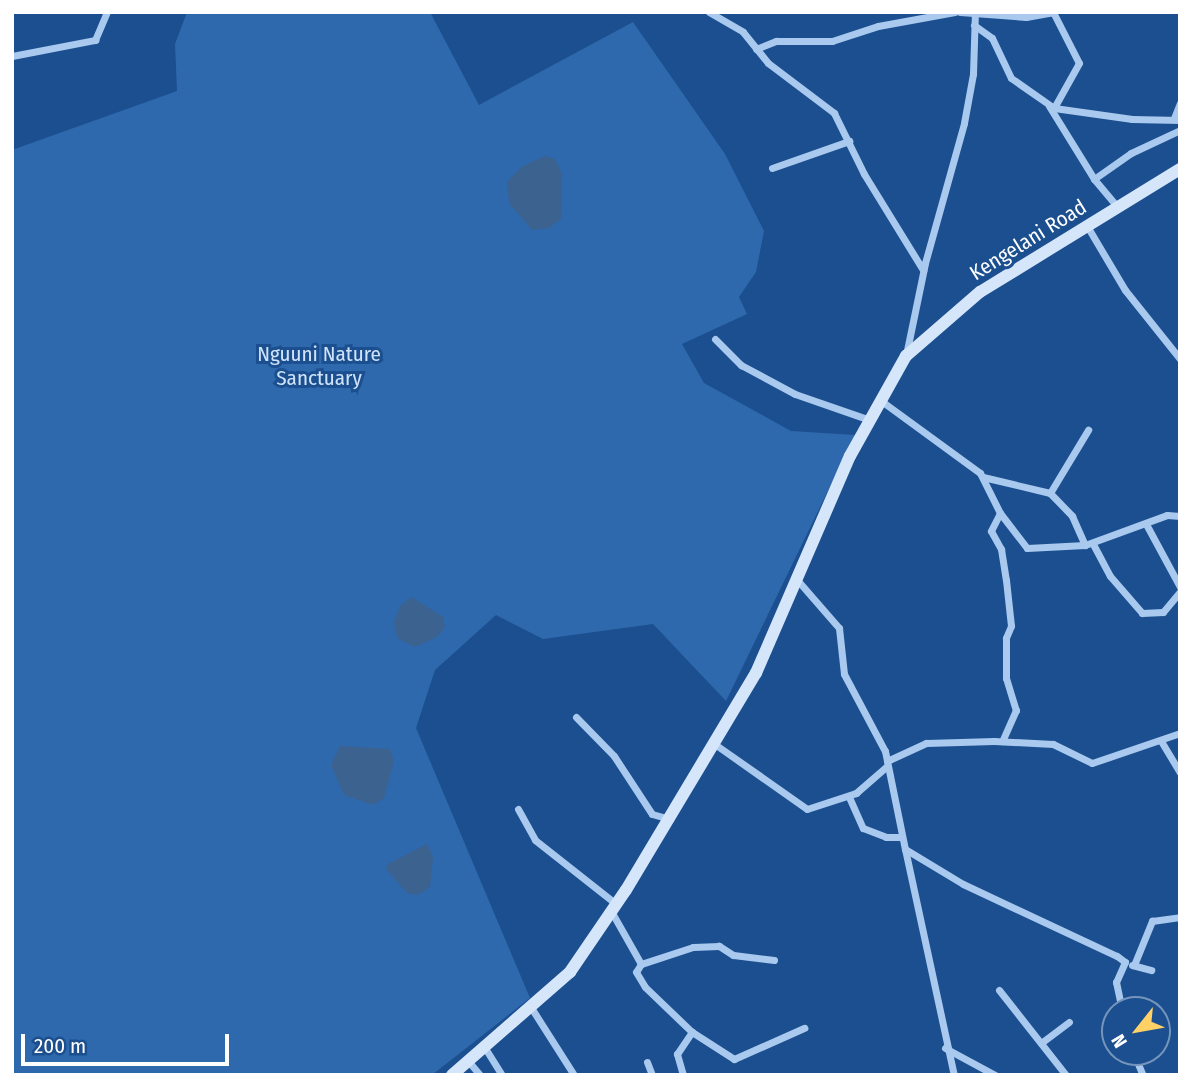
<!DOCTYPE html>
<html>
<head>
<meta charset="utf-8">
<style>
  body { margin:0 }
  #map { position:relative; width:1192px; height:1087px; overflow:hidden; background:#1b4f8f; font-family:"Fira Sans Condensed",sans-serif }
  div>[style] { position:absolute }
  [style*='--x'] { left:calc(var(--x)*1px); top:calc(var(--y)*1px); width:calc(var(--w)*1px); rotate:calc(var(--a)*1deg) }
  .green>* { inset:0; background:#2e69ad }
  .water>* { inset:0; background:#3c6290 }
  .street>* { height:7px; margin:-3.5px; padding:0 3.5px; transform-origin:3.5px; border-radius:3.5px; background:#a9c9ee }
  .secondary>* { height:12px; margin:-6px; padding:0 6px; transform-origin:6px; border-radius:6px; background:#d6e6fa }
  span { translate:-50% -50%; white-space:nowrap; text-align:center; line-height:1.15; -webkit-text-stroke:6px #1b4f8f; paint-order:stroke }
  .street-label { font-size:21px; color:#fff }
  .park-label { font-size:21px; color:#cfe3fa }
  .frame { position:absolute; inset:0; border:14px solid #fff; pointer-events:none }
  .north { position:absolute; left:1101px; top:996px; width:70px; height:70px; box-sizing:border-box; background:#1b4f8f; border:2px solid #7695bc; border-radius:50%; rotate:239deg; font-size:19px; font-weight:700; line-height:28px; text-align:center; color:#fff }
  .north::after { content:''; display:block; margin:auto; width:24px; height:32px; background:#ffd166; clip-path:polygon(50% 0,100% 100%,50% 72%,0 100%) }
  .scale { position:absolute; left:21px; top:1034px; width:208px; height:32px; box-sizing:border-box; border:4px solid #fff; border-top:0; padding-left:9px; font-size:21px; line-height:24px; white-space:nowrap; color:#fff; -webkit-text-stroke:5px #1b4f8f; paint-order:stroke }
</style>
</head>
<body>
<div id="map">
  <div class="green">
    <div style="clip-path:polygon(187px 12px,430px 12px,479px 105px,633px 22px,725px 154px,764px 231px,756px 272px,739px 297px,747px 314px,682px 344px,704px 383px,791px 431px,855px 435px,726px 701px,653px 624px,543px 639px,496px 615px,435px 670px,416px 728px,530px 998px,432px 1075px,12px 1075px,12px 150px,177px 91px,175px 44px)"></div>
  </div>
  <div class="water">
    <div style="clip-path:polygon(545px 156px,555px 159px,562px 174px,561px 219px,549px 228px,532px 230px,509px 203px,507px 182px,521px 167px)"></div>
    <div style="clip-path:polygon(411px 597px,443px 617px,445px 627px,437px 637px,415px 647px,397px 638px,394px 623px,400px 606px)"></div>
    <div style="clip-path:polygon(340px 746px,390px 749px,394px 761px,384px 798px,373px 805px,344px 795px,331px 765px)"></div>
    <div style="clip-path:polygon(427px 844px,433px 857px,430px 887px,418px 895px,407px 893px,386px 869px,388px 864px)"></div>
  </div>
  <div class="street">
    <div style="--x:709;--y:12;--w:39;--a:30"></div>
    <div style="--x:743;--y:32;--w:40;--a:51"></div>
    <div style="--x:768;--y:63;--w:83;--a:37.1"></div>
    <div style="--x:834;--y:113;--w:68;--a:63.8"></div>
    <div style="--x:864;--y:174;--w:113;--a:58.4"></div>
    <div style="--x:960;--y:12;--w:66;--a:4.3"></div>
    <div style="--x:1026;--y:17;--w:27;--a:-10"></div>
    <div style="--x:1053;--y:12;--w:57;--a:63"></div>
    <div style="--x:1079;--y:63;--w:51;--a:119.1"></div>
    <div style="--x:974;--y:25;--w:22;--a:36"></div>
    <div style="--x:992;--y:38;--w:44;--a:64.6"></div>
    <div style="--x:1011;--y:78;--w:52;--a:34.9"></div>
    <div style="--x:1054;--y:108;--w:79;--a:8"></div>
    <div style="--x:1132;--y:119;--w:48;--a:1.2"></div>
    <div style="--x:756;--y:49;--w:22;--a:-22"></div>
    <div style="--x:776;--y:41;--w:56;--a:0"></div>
    <div style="--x:832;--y:41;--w:48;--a:-18.1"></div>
    <div style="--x:878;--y:26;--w:78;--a:-10.3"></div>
    <div style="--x:12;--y:56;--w:85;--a:-10.9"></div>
    <div style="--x:95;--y:40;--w:30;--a:-67"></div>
    <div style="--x:1049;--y:106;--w:86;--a:58.3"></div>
    <div style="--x:1094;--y:179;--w:45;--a:-35.1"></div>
    <div style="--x:1131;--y:153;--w:54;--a:-25.1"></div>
    <div style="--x:1174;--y:118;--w:16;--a:-68"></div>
    <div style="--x:772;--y:168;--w:82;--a:-19.3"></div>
    <div style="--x:1094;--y:179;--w:35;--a:50"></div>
    <div style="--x:1087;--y:226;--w:74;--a:59.3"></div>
    <div style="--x:1125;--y:290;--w:88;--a:51.4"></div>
    <div style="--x:715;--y:339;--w:37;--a:45"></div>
    <div style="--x:741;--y:365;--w:61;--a:28.2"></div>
    <div style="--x:795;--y:394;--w:79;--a:19.1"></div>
    <div style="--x:906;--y:355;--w:94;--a:-78.3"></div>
    <div style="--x:925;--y:263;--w:145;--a:-74.4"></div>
    <div style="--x:964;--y:123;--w:50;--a:-79.6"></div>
    <div style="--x:973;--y:74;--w:62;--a:-88.2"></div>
    <div style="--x:880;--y:400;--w:124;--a:36.1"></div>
    <div style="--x:980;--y:473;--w:45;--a:63.4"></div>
    <div style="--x:1000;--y:513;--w:44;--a:52.4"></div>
    <div style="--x:1027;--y:548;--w:58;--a:-3"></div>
    <div style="--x:1085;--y:545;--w:87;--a:-20.1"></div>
    <div style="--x:1167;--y:515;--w:13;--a:4"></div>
    <div style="--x:983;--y:477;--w:69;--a:13.4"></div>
    <div style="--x:1050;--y:493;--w:32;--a:46"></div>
    <div style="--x:1072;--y:516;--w:32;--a:66"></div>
    <div style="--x:1050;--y:493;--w:74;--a:-58.9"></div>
    <div style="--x:1000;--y:513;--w:20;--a:117"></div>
    <div style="--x:991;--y:531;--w:21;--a:61"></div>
    <div style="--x:1001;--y:549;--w:31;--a:81"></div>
    <div style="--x:1006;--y:580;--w:46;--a:83.8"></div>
    <div style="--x:1011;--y:626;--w:13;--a:113"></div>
    <div style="--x:1006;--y:638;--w:40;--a:90"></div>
    <div style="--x:1006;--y:678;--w:34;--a:73"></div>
    <div style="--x:1016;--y:710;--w:34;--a:114"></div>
    <div style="--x:1146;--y:524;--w:72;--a:61.6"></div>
    <div style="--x:1093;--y:544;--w:36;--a:62"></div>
    <div style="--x:1110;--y:576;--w:49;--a:49.1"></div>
    <div style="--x:1142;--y:613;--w:21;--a:-3"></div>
    <div style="--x:1163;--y:612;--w:26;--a:-50"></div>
    <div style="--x:799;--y:582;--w:61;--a:49"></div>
    <div style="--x:839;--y:628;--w:46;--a:83.8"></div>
    <div style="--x:844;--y:674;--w:87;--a:62"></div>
    <div style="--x:885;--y:751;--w:100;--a:78.5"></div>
    <div style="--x:905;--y:849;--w:68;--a:31.1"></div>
    <div style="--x:963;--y:884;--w:170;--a:25.1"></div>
    <div style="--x:1117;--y:956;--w:10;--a:37"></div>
    <div style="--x:1125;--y:962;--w:22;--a:114"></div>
    <div style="--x:1116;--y:982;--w:29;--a:78"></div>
    <div style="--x:576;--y:717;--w:54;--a:45.7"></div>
    <div style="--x:614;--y:756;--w:69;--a:56.8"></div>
    <div style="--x:652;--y:814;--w:19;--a:16"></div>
    <div style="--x:1161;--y:741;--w:37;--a:59"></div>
    <div style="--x:716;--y:745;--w:111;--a:35.1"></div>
    <div style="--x:807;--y:809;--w:52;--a:-18.1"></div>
    <div style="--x:856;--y:793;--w:41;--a:-41.1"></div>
    <div style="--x:887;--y:761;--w:43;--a:-24.8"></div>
    <div style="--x:926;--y:743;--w:68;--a:-1.7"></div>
    <div style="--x:994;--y:741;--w:59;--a:2.9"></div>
    <div style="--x:1053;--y:744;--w:43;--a:26"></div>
    <div style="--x:1092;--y:763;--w:93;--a:-18.8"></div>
    <div style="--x:849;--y:797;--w:34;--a:66"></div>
    <div style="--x:863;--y:828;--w:25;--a:21"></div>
    <div style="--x:886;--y:837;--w:15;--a:0"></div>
    <div style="--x:518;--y:809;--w:35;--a:61"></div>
    <div style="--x:535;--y:840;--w:103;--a:38.3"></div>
    <div style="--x:905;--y:849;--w:231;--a:77.8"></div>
    <div style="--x:611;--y:911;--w:61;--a:60.5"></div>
    <div style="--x:774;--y:960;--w:41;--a:-173"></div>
    <div style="--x:733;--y:955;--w:17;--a:-147"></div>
    <div style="--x:719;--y:946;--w:26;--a:178"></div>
    <div style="--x:693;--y:947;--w:55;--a:161.9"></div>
    <div style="--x:641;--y:964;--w:9;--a:122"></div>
    <div style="--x:636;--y:972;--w:17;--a:59"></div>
    <div style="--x:645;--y:987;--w:65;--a:43.8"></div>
    <div style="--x:692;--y:1032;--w:50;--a:32.7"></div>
    <div style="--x:734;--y:1059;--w:77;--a:-23.9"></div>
    <div style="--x:1132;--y:965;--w:20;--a:15"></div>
    <div style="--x:1134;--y:965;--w:48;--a:-67.8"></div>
    <div style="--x:1152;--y:921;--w:28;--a:-8"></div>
    <div style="--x:999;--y:990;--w:108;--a:51.8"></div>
    <div style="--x:532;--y:1009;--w:78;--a:57.5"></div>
    <div style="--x:1041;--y:1043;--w:35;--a:-37"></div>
    <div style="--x:485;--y:1048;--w:32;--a:58"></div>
    <div style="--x:945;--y:1048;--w:57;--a:28.4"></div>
    <div style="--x:1133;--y:1052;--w:25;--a:67"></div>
    <div style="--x:469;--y:1062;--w:17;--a:50"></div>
    <div style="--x:647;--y:1062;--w:14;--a:69"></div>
    <div style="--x:683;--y:1075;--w:22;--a:-106"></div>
    <div style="--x:677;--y:1054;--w:27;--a:-56"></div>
  </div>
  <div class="secondary">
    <div style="--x:452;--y:1075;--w:157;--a:-41.1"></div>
    <div style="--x:570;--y:972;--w:99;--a:-55.7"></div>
    <div style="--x:626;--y:890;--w:253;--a:-59.1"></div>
    <div style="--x:756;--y:673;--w:236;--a:-66.6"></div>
    <div style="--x:850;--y:456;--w:115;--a:-60.8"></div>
    <div style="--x:906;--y:356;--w:98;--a:-40.9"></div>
    <div style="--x:980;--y:292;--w:235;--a:-31.6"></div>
  </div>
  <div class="street-label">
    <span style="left:1028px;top:240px;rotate:-32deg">Kengelani Road</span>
  </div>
  <div class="park-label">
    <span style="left:319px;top:366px">Nguuni Nature<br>Sanctuary</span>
  </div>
  <div class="frame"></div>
  <div class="north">N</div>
  <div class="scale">200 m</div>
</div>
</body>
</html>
